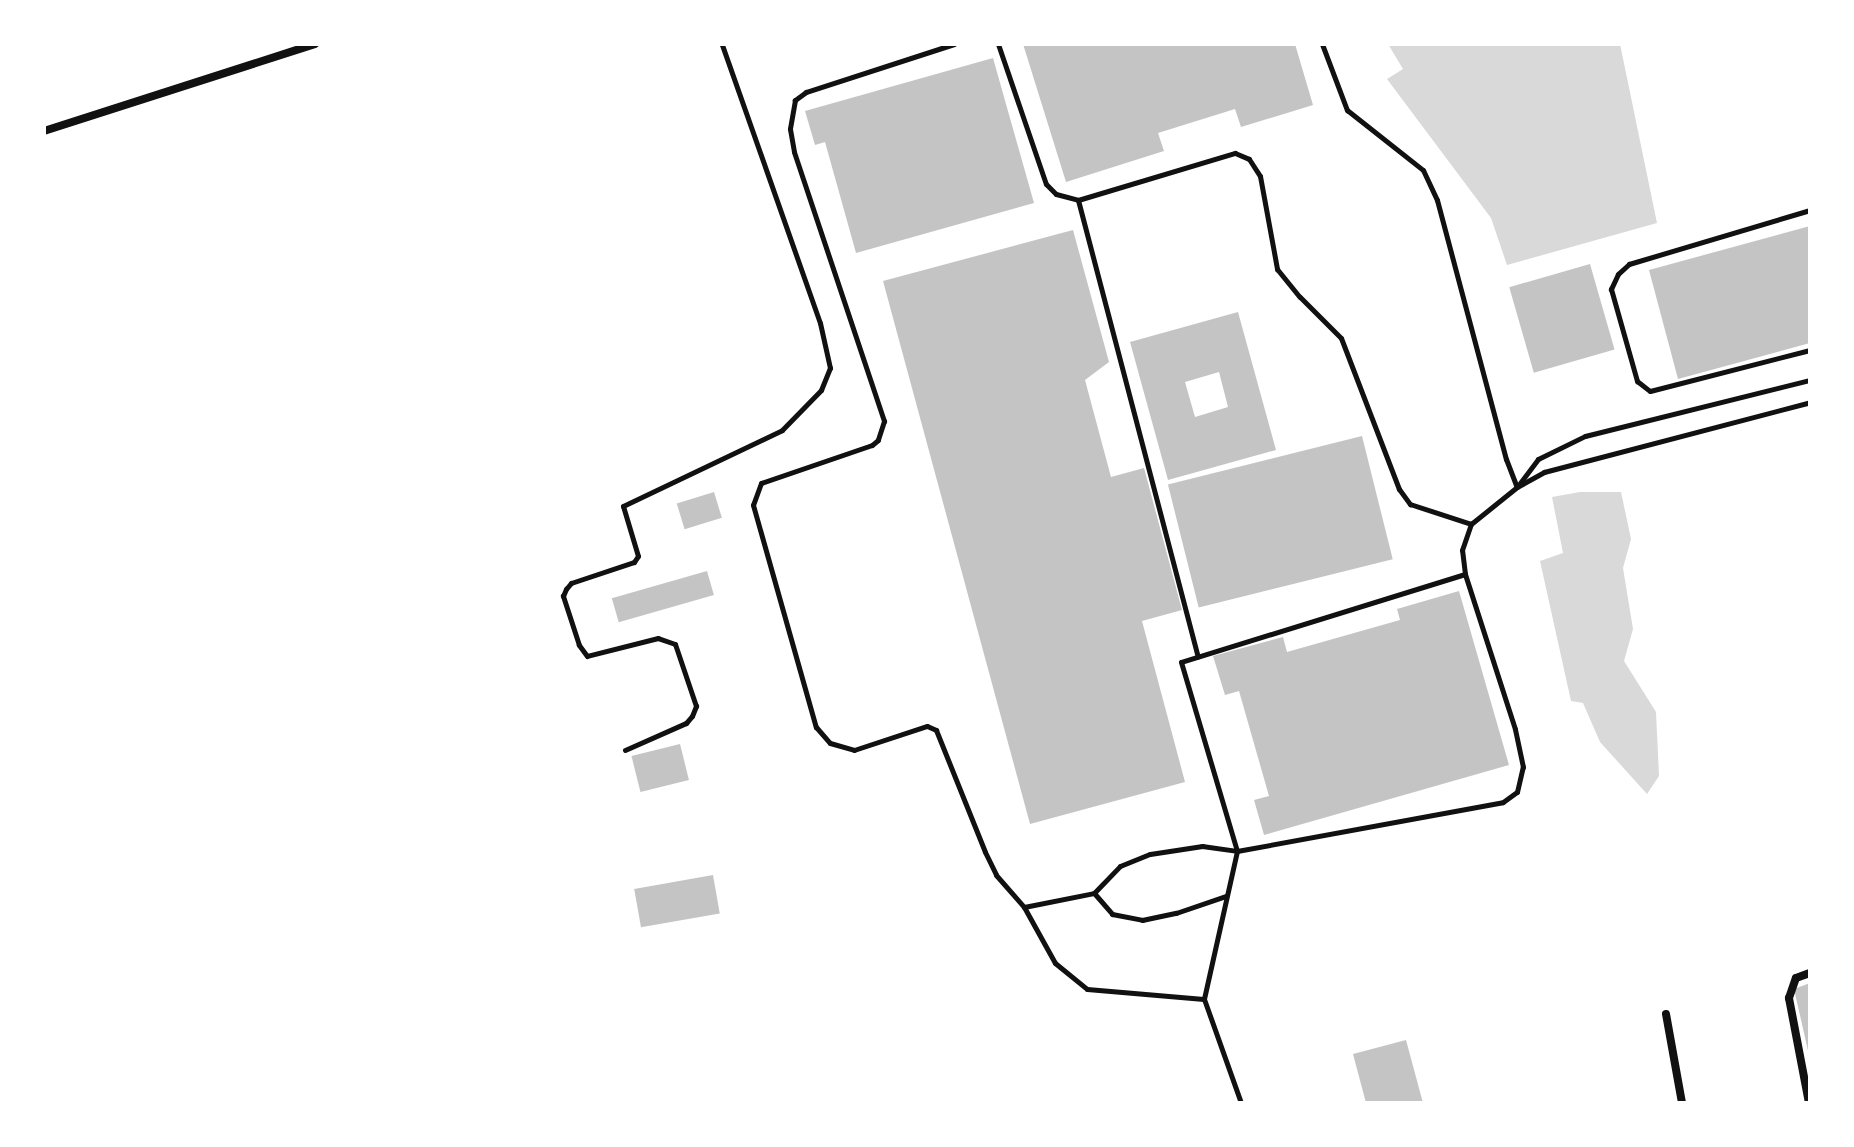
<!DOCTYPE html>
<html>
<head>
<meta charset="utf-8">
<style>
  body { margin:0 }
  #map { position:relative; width:1854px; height:1147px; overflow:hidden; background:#fff; font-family:"Asap Condensed",sans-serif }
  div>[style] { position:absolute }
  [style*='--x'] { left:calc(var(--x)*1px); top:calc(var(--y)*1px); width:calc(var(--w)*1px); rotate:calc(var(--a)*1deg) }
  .water>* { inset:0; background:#d9d9d9 }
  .building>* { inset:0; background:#c4c4c4; transform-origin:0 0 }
  .service>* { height:5px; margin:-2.5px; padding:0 2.5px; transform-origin:2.5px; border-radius:2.5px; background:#111 }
  .minor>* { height:8px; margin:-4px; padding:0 4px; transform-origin:4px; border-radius:4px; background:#111 }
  span { translate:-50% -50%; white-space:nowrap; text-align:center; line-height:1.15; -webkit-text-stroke:8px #fff; paint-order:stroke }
  .frame { position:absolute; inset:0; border:46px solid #fff; pointer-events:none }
</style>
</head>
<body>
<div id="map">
  <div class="water">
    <div style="clip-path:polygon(1388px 44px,1620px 44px,1657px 223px,1507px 265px,1491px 218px,1387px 79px,1403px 69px)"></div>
    <div style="clip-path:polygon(1580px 492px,1621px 492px,1631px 539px,1623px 568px,1633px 629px,1624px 661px,1656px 712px,1659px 776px,1647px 794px,1600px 742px,1583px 703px,1571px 701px,1540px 561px,1563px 553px,1552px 497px)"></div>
  </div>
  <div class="building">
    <div style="clip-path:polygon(1023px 44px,1295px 44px,1313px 105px,1241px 127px,1235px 109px,1158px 133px,1164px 151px,1066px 182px)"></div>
    <div style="clip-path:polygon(993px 58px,1034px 203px,856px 253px,825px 142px,815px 145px,805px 111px)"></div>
    <div style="clip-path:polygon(1810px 226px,1810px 343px,1678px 379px,1649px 270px)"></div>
    <div style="clip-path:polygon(1073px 230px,1109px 362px,1085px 380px,1111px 477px,1144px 468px,1182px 610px,1142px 621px,1185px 782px,1030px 824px,883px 281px)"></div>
    <div style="left:1590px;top:264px;width:89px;height:84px;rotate:74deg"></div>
    <div style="clip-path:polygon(evenodd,1238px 312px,1276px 450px,1168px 480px,1130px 342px,1238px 312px,1219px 372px,1228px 407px,1195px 417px,1185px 382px,1219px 372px)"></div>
    <div style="left:1362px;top:436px;width:127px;height:200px;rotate:76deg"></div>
    <div style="left:714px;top:492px;width:27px;height:39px;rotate:73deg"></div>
    <div style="left:707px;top:571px;width:25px;height:99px;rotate:74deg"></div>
    <div style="clip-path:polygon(1459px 591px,1509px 765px,1264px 835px,1254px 800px,1269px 796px,1239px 691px,1225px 695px,1213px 656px,1283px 637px,1287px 652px,1400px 620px,1397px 609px)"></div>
    <div style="left:680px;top:744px;width:37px;height:50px;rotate:76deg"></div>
    <div style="left:713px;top:875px;width:39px;height:80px;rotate:80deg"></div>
    <div style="clip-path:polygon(1810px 983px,1810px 1055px,1809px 1055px,1794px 989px)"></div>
    <div style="clip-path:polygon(1406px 1040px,1423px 1103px,1366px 1103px,1353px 1054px)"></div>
  </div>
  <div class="service">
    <div style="--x:954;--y:44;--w:156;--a:162"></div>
    <div style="--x:806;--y:92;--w:14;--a:144"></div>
    <div style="--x:795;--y:100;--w:29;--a:100"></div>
    <div style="--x:790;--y:129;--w:23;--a:80"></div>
    <div style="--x:794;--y:152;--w:284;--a:71.5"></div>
    <div style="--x:884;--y:421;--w:20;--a:108"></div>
    <div style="--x:878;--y:440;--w:8;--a:140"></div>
    <div style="--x:872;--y:445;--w:117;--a:161.1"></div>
    <div style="--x:761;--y:483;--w:23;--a:110"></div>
    <div style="--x:753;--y:505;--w:231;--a:74.2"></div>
    <div style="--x:816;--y:727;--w:21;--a:49"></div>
    <div style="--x:830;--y:743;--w:25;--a:16"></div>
    <div style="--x:854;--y:750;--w:77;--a:-18.2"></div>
    <div style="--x:927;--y:726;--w:10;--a:24"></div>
    <div style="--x:936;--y:730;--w:131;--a:68.1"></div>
    <div style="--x:985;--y:852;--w:25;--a:64"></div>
    <div style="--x:996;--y:875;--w:43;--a:48.8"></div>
    <div style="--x:1024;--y:907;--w:64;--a:61"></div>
    <div style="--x:1055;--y:963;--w:41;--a:39.1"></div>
    <div style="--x:1087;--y:989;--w:117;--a:4.9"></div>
    <div style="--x:998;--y:44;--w:148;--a:71.1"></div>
    <div style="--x:1046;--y:184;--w:14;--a:45"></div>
    <div style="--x:1056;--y:194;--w:23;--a:15"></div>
    <div style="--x:1078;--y:200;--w:472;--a:75.3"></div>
    <div style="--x:1322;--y:44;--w:71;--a:69.3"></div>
    <div style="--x:1347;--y:110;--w:97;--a:38.3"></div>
    <div style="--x:1423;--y:170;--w:33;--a:65"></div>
    <div style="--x:1437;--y:200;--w:268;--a:75.1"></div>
    <div style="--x:1506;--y:459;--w:30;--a:69"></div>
    <div style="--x:1078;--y:200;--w:164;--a:-16.7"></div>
    <div style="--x:1235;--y:153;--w:15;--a:23"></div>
    <div style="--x:1249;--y:159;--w:20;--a:57"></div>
    <div style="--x:1260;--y:176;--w:95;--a:79.6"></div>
    <div style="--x:1277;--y:269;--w:36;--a:51"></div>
    <div style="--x:1300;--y:297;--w:58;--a:45"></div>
    <div style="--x:1341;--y:338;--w:162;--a:69"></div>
    <div style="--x:1399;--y:489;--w:19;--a:54"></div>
    <div style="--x:1410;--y:504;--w:64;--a:18.2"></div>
    <div style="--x:1810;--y:210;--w:189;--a:163.4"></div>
    <div style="--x:1629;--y:264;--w:15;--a:138"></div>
    <div style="--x:1618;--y:274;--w:17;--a:115"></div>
    <div style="--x:1611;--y:289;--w:96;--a:74.2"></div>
    <div style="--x:1637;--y:381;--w:16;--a:38"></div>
    <div style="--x:1650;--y:391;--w:165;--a:-14.4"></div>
    <div style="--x:1520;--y:483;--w:30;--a:-53"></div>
    <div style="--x:1538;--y:459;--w:52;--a:-26.1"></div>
    <div style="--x:1585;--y:436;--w:232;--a:-14"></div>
    <div style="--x:1465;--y:574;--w:297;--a:162.8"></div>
    <div style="--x:1181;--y:662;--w:197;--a:73.5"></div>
    <div style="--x:1237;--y:851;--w:270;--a:-10.4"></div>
    <div style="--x:1503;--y:802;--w:17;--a:-36"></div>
    <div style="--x:1517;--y:792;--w:26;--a:-77"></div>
    <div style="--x:1523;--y:767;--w:39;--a:-102"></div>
    <div style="--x:1515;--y:729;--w:163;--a:-107.9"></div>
    <div style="--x:1465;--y:574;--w:24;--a:-97"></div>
    <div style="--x:1462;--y:550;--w:28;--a:-71"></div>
    <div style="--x:1471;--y:524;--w:59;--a:-38.8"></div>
    <div style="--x:1517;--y:487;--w:31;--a:-29"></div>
    <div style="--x:1544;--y:472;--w:275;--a:-14.7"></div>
    <div style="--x:625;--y:750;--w:67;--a:-23.9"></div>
    <div style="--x:686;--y:723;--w:9;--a:-49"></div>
    <div style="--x:692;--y:716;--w:11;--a:-68"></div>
    <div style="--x:696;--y:706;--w:65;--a:-108.7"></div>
    <div style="--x:675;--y:644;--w:18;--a:-161"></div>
    <div style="--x:658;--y:638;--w:73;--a:165.8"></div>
    <div style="--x:587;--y:656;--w:14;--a:-126"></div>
    <div style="--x:579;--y:645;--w:52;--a:-108.1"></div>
    <div style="--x:563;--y:596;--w:8;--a:-67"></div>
    <div style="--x:566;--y:589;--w:8;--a:-50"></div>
    <div style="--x:571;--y:583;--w:66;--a:-18.4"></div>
    <div style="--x:634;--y:562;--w:7;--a:-56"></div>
    <div style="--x:638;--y:556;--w:52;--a:-106.7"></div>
    <div style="--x:623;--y:506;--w:176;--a:-25.5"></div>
    <div style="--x:782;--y:430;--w:56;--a:-45.7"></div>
    <div style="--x:821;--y:390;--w:24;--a:-68"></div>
    <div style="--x:830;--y:368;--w:46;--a:-102.5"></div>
    <div style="--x:820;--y:323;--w:296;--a:-109.4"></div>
    <div style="--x:1094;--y:893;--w:28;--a:49"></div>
    <div style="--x:1112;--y:914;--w:31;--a:11"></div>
    <div style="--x:1142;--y:920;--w:35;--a:-12"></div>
    <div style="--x:1176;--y:913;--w:53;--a:-18.8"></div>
    <div style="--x:1024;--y:907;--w:71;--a:-11.3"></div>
    <div style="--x:1094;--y:893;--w:37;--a:-46"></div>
    <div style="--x:1120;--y:866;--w:32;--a:-22"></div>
    <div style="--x:1150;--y:854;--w:53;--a:-8.7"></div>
    <div style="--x:1202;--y:846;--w:35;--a:8"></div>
    <div style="--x:1237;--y:851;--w:152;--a:102.6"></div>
    <div style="--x:1204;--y:999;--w:110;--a:70.4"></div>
  </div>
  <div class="minor">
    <div style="--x:44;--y:131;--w:285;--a:-17.8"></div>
    <div style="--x:1666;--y:1014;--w:90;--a:79.8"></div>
    <div style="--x:1809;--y:1103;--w:107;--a:-100.8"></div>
    <div style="--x:1789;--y:998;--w:21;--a:-71"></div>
    <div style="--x:1796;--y:978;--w:15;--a:-20"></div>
  </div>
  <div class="frame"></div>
</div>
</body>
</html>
